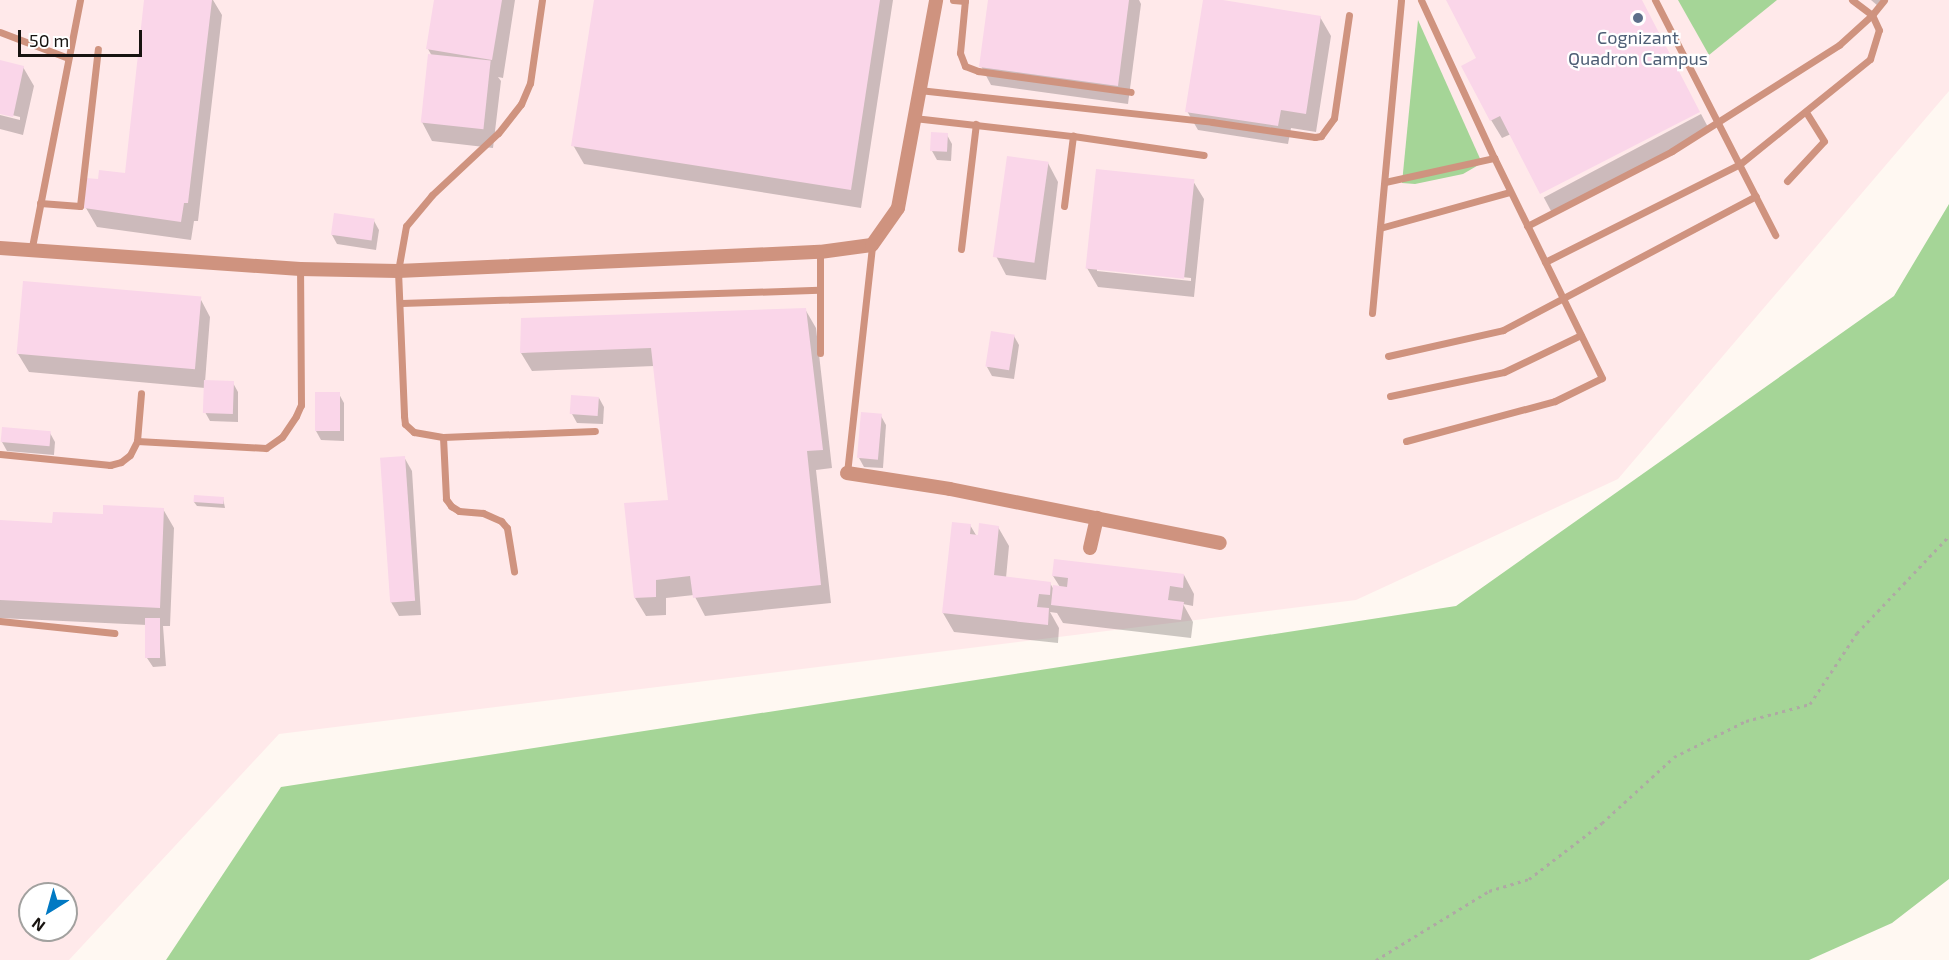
<!DOCTYPE html>
<html>
<head>
<meta charset="utf-8">
<style>
  body { margin:0 }
  #map { position:relative; width:1949px; height:960px; overflow:hidden; background:#fff8f2; font-family:"Exo 2",sans-serif }
  div>[style] { position:absolute }
  [style*='--x'] { left:calc(var(--x)*1px); top:calc(var(--y)*1px); width:calc(var(--w)*1px); rotate:calc(var(--a)*1deg) }
  .commercial>* { inset:0; background:#ffe9ea }
  .green>* { inset:0; background:#a5d597 }
  .shadow>* { inset:0; background:#0003; transform-origin:0 0 }
  .building>* { inset:0; background:#fad6e9; transform-origin:0 0 }
  .path>* { height:3px; margin-top:-1.5px; transform-origin:0; background:repeating-linear-gradient(90deg,#afa9a4 0 3px,transparent 0 7.5px) }
  .service>* { height:7px; margin:-3.5px; padding:0 3.5px; transform-origin:3.5px; border-radius:3.5px; background:#cf937f }
  .minor>* { height:14px; margin:-7px; padding:0 7px; transform-origin:7px; border-radius:7px; background:#cf937f }
  .dots>* { width:16px; height:16px; translate:-50% -50%; box-sizing:border-box; border:3px solid #fff; border-radius:50% }
  span { translate:-50% -50%; white-space:nowrap; text-align:center; line-height:1.15; -webkit-text-stroke:4.5px #fff; paint-order:stroke }
  .service-label { font-size:18px; color:#4e5e75 }
  .north { position:absolute; left:18px; top:882px; width:60px; height:60px; box-sizing:border-box; background:#fff; border:2px solid #a2a19f; border-radius:50%; rotate:217deg; font-size:16px; font-weight:700; line-height:24px; text-align:center; color:#171310 }
  .north::after { content:''; display:block; margin:auto; width:21px; height:27px; background:#0179c3; clip-path:polygon(50% 0,100% 100%,50% 72%,0 100%) }
  .scale { position:absolute; left:18px; top:30px; width:124px; height:27px; box-sizing:border-box; border:3px solid #171310; border-top:0; padding-left:8px; font-size:18px; line-height:21px; white-space:nowrap; color:#171310; -webkit-text-stroke:4px #fff; paint-order:stroke }
</style>
</head>
<body>
<div id="map">
  <div class="commercial">
    <div style="clip-path:polygon(evenodd,0 0,1949px 0,1949px 91px,1618px 479px,1356px 600px,279px 734px,69px 960px,0 960px,0 0,30px 894px,66px 894px,66px 930px,30px 930px,30px 894px)"></div>
  </div>
  <div class="green">
    <div style="clip-path:polygon(1678px 0,1777px 0,1709px 55px)"></div>
    <div style="clip-path:polygon(1418px 20px,1482px 163px,1463px 174px,1415px 184px,1402px 183px)"></div>
    <div style="clip-path:polygon(1949px 204px,1949px 879px,1892px 923px,1809px 960px,166px 960px,281px 787px,1456px 606px,1894px 296px)"></div>
  </div>
  <div class="shadow">
    <div style="clip-path:polygon(146px 0,213px 0,222px 15px,198px 221px,194px 221px,191px 240px,97px 227px,86px 208px,99px 181px,126px 174px)"></div>
    <div style="clip-path:polygon(436px 0,515px 0,503px 78px,498px 77px,501px 81px,493px 148px,432px 141px,422px 122px,432px 56px,428px 49px)"></div>
    <div style="clip-path:polygon(595px 0,893px 0,861px 208px,584px 164px,573px 145px)"></div>
    <div style="clip-path:polygon(990px 0,1139px 0,1141px 4px,1128px 104px,991px 85px,981px 66px)"></div>
    <div style="clip-path:polygon(1204px 0,1320px 17px,1331px 36px,1316px 132px,1291px 128px,1288px 144px,1198px 130px,1187px 111px)"></div>
    <div style="clip-path:polygon(1448px 0,1642px 0,1511px 134px,1502px 138px,1491px 120px,1478px 59px)"></div>
    <div style="clip-path:polygon(1871px 0,1883px 0,1878px 6px)"></div>
    <div style="clip-path:polygon(0 62px,23px 67px,34px 86px,23px 135px,0 129px,0 115px,20px 120px,20px 117px,0 112px)"></div>
    <div style="left:1701px;top:114px;width:19px;height:178px;rotate:62deg"></div>
    <div style="clip-path:polygon(947px 135px,952px 144px,951px 161px,937px 160px,932px 151px)"></div>
    <div style="clip-path:polygon(1048px 163px,1058px 182px,1046px 280px,1006px 275px,996px 256px)"></div>
    <div style="clip-path:polygon(evenodd,1193px 181px,1204px 199px,1194px 297px,1098px 287px,1087px 268px,1193px 181px,1097px 268px,1191px 278px,1191px 281px,1097px 271px,1097px 268px)"></div>
    <div style="clip-path:polygon(374px 221px,379px 230px,376px 250px,337px 244px,332px 235px)"></div>
    <div style="clip-path:polygon(200px 298px,210px 317px,205px 382px,233px 383px,238px 392px,238px 422px,210px 421px,205px 412px,205px 388px,29px 372px,18px 354px)"></div>
    <div style="clip-path:polygon(805px 309px,816px 328px,832px 468px,816px 470px,831px 603px,705px 616px,694px 595px,666px 598px,666px 615px,646px 616px,635px 598px,669px 501px,654px 366px,532px 371px,521px 353px)"></div>
    <div style="clip-path:polygon(1014px 336px,1019px 345px,1014px 379px,992px 376px,987px 367px)"></div>
    <div style="clip-path:polygon(339px 394px,344px 403px,344px 441px,321px 440px,316px 431px)"></div>
    <div style="clip-path:polygon(599px 398px,604px 407px,603px 424px,577px 423px,572px 414px)"></div>
    <div style="clip-path:polygon(881px 416px,886px 425px,883px 468px,864px 467px,859px 458px)"></div>
    <div style="clip-path:polygon(50px 433px,55px 442px,54px 455px,7px 451px,2px 442px)"></div>
    <div style="clip-path:polygon(404px 457px,412px 471px,421px 615px,399px 616px,391px 602px)"></div>
    <div style="clip-path:polygon(223px 498px,225px 508px,197px 506px,194px 502px)"></div>
    <div style="clip-path:polygon(163px 509px,174px 528px,170px 626px,163px 626px,166px 666px,153px 667px,147px 658px,147px 625px,0 618px,0 522px,53px 524px)"></div>
    <div style="clip-path:polygon(970px 525px,979px 540px,998px 527px,1009px 546px,1006px 578px,1050px 583px,1054px 590px,1060px 587px,1053px 576px,1184px 575px,1194px 594px,1193px 606px,1183px 604px,1193px 622px,1191px 638px,1063px 623px,1057px 613px,1050px 612px,1059px 628px,1058px 643px,954px 632px,943px 613px)"></div>
  </div>
  <div class="building">
    <div style="clip-path:polygon(144px 0,212px 0,188px 203px,184px 203px,181px 222px,84px 208px,86px 178px,98px 179px,99px 170px,125px 173px)"></div>
    <div style="clip-path:polygon(434px 0,502px 0,492px 60px,426px 49px)"></div>
    <div style="clip-path:polygon(594px 0,880px 0,851px 190px,571px 146px)"></div>
    <div style="clip-path:polygon(988px 0,1129px 0,1118px 86px,979px 67px)"></div>
    <div style="clip-path:polygon(1203px 0,1223px 0,1321px 16px,1306px 114px,1281px 110px,1278px 126px,1185px 112px)"></div>
    <div style="clip-path:polygon(1446px 0,1642px 0,1700px 112px,1540px 194px,1500px 116px,1490px 121px,1461px 66px,1476px 58px)"></div>
    <div style="left:428px;top:54px;width:63px;height:69px;rotate:6deg"></div>
    <div style="clip-path:polygon(0 60px,24px 66px,13px 117px,0 114px)"></div>
    <div style="left:931px;top:132px;width:17px;height:19px;rotate:3deg"></div>
    <div style="left:1007px;top:156px;width:42px;height:102px;rotate:8deg"></div>
    <div style="left:1096px;top:169px;width:99px;height:100px;rotate:6deg"></div>
    <div style="left:334px;top:213px;width:41px;height:22px;rotate:8deg"></div>
    <div style="left:23px;top:281px;width:179px;height:73px;rotate:5deg"></div>
    <div style="clip-path:polygon(806px 308px,823px 450px,807px 451px,821px 585px,693px 598px,690px 576px,656px 580px,656px 597px,634px 598px,624px 503px,668px 500px,651px 348px,520px 353px,521px 318px)"></div>
    <div style="left:991px;top:331px;width:24px;height:36px;rotate:9deg"></div>
    <div style="left:204px;top:380px;width:30px;height:33px;rotate:2deg"></div>
    <div style="left:315px;top:392px;width:25px;height:39px"></div>
    <div style="left:571px;top:395px;width:28px;height:19px;rotate:4deg"></div>
    <div style="left:861px;top:412px;width:21px;height:46px;rotate:5deg"></div>
    <div style="left:2px;top:427px;width:49px;height:15px;rotate:5deg"></div>
    <div style="left:405px;top:456px;width:145px;height:25px;rotate:86deg"></div>
    <div style="left:194px;top:495px;width:30px;height:7px;rotate:4deg"></div>
    <div style="clip-path:polygon(103px 505px,164px 508px,160px 608px,0 600px,0 520px,52px 523px,53px 512px,103px 514px)"></div>
    <div style="clip-path:polygon(952px 522px,971px 524px,970px 534px,978px 535px,979px 523px,999px 526px,994px 575px,1051px 582px,1050px 595px,1039px 594px,1037px 607px,1049px 608px,1048px 625px,942px 613px)"></div>
    <div style="clip-path:polygon(1054px 559px,1184px 574px,1183px 588px,1170px 586px,1168px 600px,1184px 602px,1181px 620px,1051px 605px,1053px 585px,1067px 587px,1068px 578px,1052px 576px)"></div>
    <div style="left:145px;top:618px;width:15px;height:40px"></div>
  </div>
  <div class="path">
    <div style="--x:1376;--y:960;--w:132;--a:-31.4"></div>
    <div style="--x:1489;--y:891;--w:42;--a:-16.7"></div>
    <div style="--x:1529;--y:879;--w:92;--a:-37.5"></div>
    <div style="--x:1602;--y:823;--w:98;--a:-42.5"></div>
    <div style="--x:1674;--y:757;--w:80;--a:-26.6"></div>
    <div style="--x:1746;--y:721;--w:66;--a:-14.9"></div>
    <div style="--x:1810;--y:704;--w:85;--a:-56.5"></div>
    <div style="--x:1857;--y:633;--w:134;--a:-46.5"></div>
  </div>
  <div class="service">
    <div style="--x:542;--y:0;--w:84;--a:98.2"></div>
    <div style="--x:530;--y:83;--w:23;--a:113"></div>
    <div style="--x:521;--y:104;--w:37;--a:128"></div>
    <div style="--x:498;--y:133;--w:91;--a:136.8"></div>
    <div style="--x:432;--y:195;--w:40;--a:130"></div>
    <div style="--x:406;--y:226;--w:46;--a:100.1"></div>
    <div style="--x:398;--y:271;--w:145;--a:87.6"></div>
    <div style="--x:404;--y:416;--w:8;--a:83"></div>
    <div style="--x:405;--y:424;--w:12;--a:42"></div>
    <div style="--x:414;--y:432;--w:29;--a:10"></div>
    <div style="--x:443;--y:437;--w:152;--a:-2.3"></div>
    <div style="--x:953;--y:0;--w:12;--a:5"></div>
    <div style="--x:965;--y:0;--w:53;--a:95.4"></div>
    <div style="--x:960;--y:53;--w:14;--a:69"></div>
    <div style="--x:965;--y:66;--w:14;--a:21"></div>
    <div style="--x:978;--y:71;--w:154;--a:7.8"></div>
    <div style="--x:1655;--y:0;--w:264;--a:62.9"></div>
    <div style="--x:0;--y:32;--w:73;--a:20.9"></div>
    <div style="--x:919;--y:90;--w:295;--a:6.2"></div>
    <div style="--x:1212;--y:122;--w:104;--a:8.3"></div>
    <div style="--x:1315;--y:137;--w:6;--a:-9"></div>
    <div style="--x:1321;--y:136;--w:22;--a:-54"></div>
    <div style="--x:1334;--y:118;--w:104;--a:-81.7"></div>
    <div style="--x:914;--y:118;--w:160;--a:6.5"></div>
    <div style="--x:1073;--y:136;--w:132;--a:8.3"></div>
    <div style="--x:1787;--y:181;--w:54;--a:-47.2"></div>
    <div style="--x:1824;--y:141;--w:34;--a:-122"></div>
    <div style="--x:1385;--y:182;--w:112;--a:-12.4"></div>
    <div style="--x:40;--y:203;--w:40;--a:4.3"></div>
    <div style="--x:80;--y:206;--w:158;--a:-83.5"></div>
    <div style="--x:1064;--y:206;--w:71;--a:-82.7"></div>
    <div style="--x:1527;--y:226;--w:163;--a:-27.3"></div>
    <div style="--x:1672;--y:151;--w:198;--a:-32.4"></div>
    <div style="--x:1839;--y:45;--w:45;--a:-42.3"></div>
    <div style="--x:1872;--y:15;--w:19;--a:-51"></div>
    <div style="--x:1380;--y:228;--w:135;--a:-15.5"></div>
    <div style="--x:961;--y:249;--w:126;--a:-83.2"></div>
    <div style="--x:31;--y:252;--w:257;--a:-79"></div>
    <div style="--x:1545;--y:262;--w:218;--a:-26.7"></div>
    <div style="--x:1740;--y:164;--w:167;--a:-38.9"></div>
    <div style="--x:1870;--y:59;--w:30;--a:-73"></div>
    <div style="--x:1879;--y:30;--w:17;--a:-115"></div>
    <div style="--x:1872;--y:15;--w:25;--a:-143"></div>
    <div style="--x:401;--y:303;--w:418;--a:-1.8"></div>
    <div style="--x:1372;--y:313;--w:314;--a:-84.7"></div>
    <div style="--x:820;--y:353;--w:101;--a:-90"></div>
    <div style="--x:1388;--y:356;--w:118;--a:-12.7"></div>
    <div style="--x:1503;--y:330;--w:286;--a:-27.9"></div>
    <div style="--x:1390;--y:396;--w:116;--a:-11.9"></div>
    <div style="--x:1504;--y:372;--w:85;--a:-25.7"></div>
    <div style="--x:443;--y:437;--w:62;--a:87.2"></div>
    <div style="--x:446;--y:499;--w:9;--a:54"></div>
    <div style="--x:451;--y:506;--w:9;--a:32"></div>
    <div style="--x:459;--y:511;--w:24;--a:5"></div>
    <div style="--x:483;--y:513;--w:20;--a:24"></div>
    <div style="--x:501;--y:521;--w:9;--a:49"></div>
    <div style="--x:507;--y:528;--w:44;--a:80.8"></div>
    <div style="--x:137;--y:441;--w:129;--a:3.1"></div>
    <div style="--x:266;--y:448;--w:19;--a:-35"></div>
    <div style="--x:282;--y:437;--w:25;--a:-56"></div>
    <div style="--x:296;--y:416;--w:12;--a:-66"></div>
    <div style="--x:301;--y:405;--w:136;--a:-90.4"></div>
    <div style="--x:1406;--y:441;--w:154;--a:-15"></div>
    <div style="--x:1555;--y:401;--w:52;--a:-26.1"></div>
    <div style="--x:1602;--y:378;--w:245;--a:-116.1"></div>
    <div style="--x:1494;--y:158;--w:174;--a:-114.8"></div>
    <div style="--x:0;--y:454;--w:111;--a:5.7"></div>
    <div style="--x:110;--y:465;--w:11;--a:-15"></div>
    <div style="--x:121;--y:462;--w:11;--a:-38"></div>
    <div style="--x:130;--y:455;--w:16;--a:-63"></div>
    <div style="--x:137;--y:441;--w:48;--a:-85.2"></div>
    <div style="--x:847;--y:473;--w:229;--a:-83.7"></div>
    <div style="--x:0;--y:621;--w:115;--a:6"></div>
  </div>
  <div class="minor">
    <div style="--x:0;--y:248;--w:301;--a:4"></div>
    <div style="--x:300;--y:269;--w:98;--a:1.2"></div>
    <div style="--x:398;--y:271;--w:422;--a:-2.6"></div>
    <div style="--x:820;--y:252;--w:52;--a:-7.7"></div>
    <div style="--x:872;--y:245;--w:45;--a:-54.9"></div>
    <div style="--x:898;--y:208;--w:211;--a:-79.6"></div>
    <div style="--x:847;--y:473;--w:104;--a:8.8"></div>
    <div style="--x:950;--y:489;--w:275;--a:11.3"></div>
    <div style="--x:1090;--y:548;--w:31;--a:-77"></div>
  </div>
  <div class="dots">
    <div style="left:1638px;top:18px;background:#5c6f8a"></div>
  </div>
  <div class="service-label">
    <span style="left:1638px;top:48px">Cognizant<br>Quadron Campus</span>
  </div>
  <div class="north">N</div>
  <div class="scale">50 m</div>
</div>
</body>
</html>
